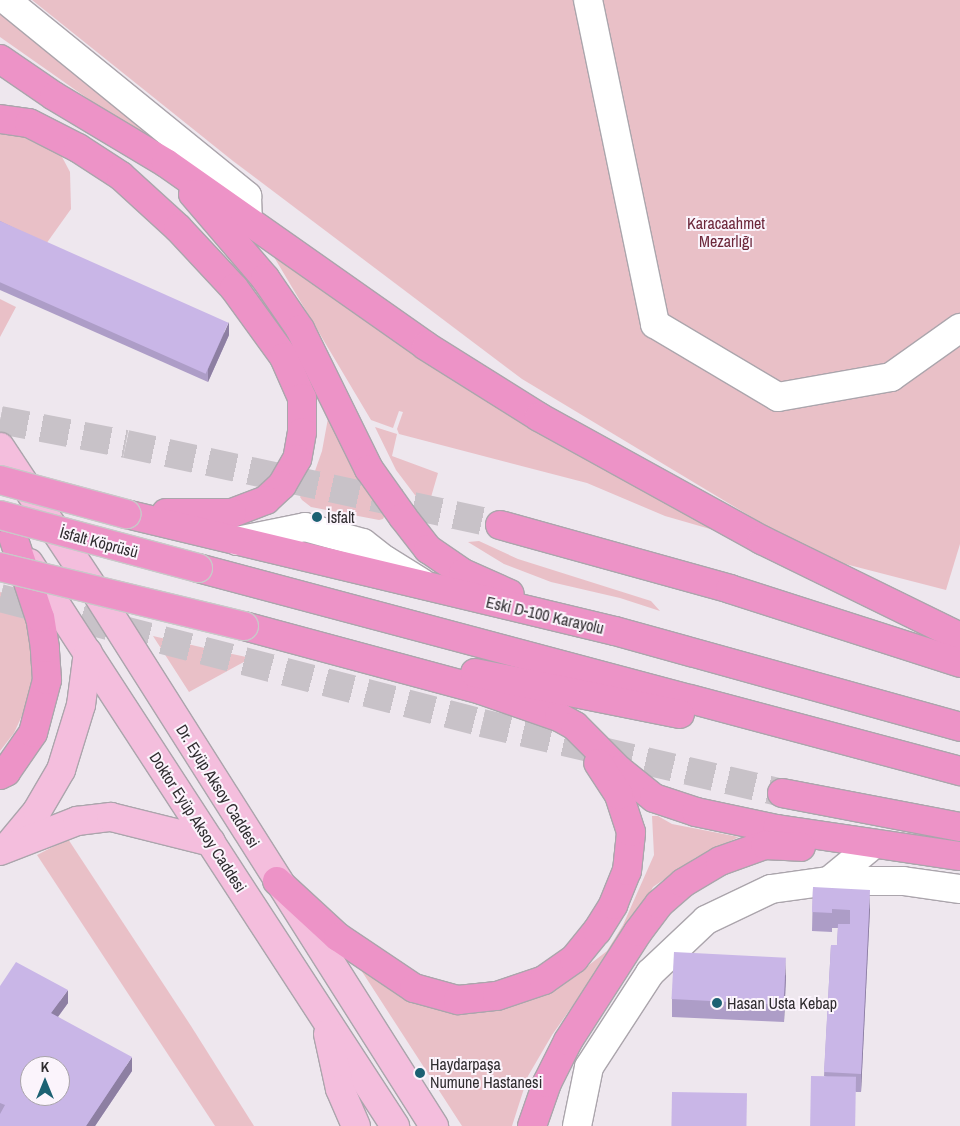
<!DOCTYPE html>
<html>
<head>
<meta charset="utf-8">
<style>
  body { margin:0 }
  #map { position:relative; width:960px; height:1126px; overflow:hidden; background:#eee7ee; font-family:"Archivo Narrow",sans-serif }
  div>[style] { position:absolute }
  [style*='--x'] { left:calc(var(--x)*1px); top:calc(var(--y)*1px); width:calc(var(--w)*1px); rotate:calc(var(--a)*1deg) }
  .green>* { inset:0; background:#e9c0c7 }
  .highway-tunnel>* { height:28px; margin-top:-14px; transform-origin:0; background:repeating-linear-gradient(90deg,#c8c2c8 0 28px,transparent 0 42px) }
  .roads { filter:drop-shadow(1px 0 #aba5ac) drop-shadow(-1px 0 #aba5ac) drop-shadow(0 1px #aba5ac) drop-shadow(0 -1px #aba5ac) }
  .minor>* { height:28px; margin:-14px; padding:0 14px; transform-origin:14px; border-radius:14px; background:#fff }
  .major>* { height:28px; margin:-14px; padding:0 14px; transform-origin:14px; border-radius:14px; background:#f4bedd }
  .highway>* { height:28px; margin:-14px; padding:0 14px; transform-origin:14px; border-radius:14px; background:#ed93c7 }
  .bridges { filter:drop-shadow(1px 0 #c9c8c9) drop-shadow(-1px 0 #c9c8c9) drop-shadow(0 1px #c9c8c9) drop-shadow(0 -1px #c9c8c9) }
  .highway-bridge>* { height:28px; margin:-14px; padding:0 14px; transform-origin:14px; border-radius:14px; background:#ed93c7 }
  .wall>* { inset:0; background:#ad9dc7 }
  .shaded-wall>* { inset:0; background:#8d7fa2 }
  .building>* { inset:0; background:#c9b6e7; transform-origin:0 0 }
  .dots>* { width:14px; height:14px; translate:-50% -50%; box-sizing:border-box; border:2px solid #fbf4fc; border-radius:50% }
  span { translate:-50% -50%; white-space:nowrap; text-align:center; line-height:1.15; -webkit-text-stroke:4px #fbf4fc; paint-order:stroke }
  .park-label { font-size:16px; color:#6c273a }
  .poi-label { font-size:16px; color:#2f2c2f }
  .left { translate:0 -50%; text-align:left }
  .street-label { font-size:16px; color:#2f2c2f }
  .north { position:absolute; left:20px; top:1056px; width:50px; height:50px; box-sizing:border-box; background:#fbf4fc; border:1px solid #a9a4aa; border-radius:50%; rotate:0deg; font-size:14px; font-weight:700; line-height:20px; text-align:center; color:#2f2c2f }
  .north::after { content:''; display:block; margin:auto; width:18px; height:22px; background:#1c6173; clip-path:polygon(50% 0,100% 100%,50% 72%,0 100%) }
</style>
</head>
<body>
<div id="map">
  <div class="green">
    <div style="clip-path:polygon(0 0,161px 139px,151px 143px,0 37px)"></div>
    <div style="clip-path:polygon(32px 0,960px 0,960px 544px,946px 590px,818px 557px,522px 379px,233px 161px)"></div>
    <div style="clip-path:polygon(0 129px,8px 130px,61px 155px,70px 172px,71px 209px,46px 244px,0 225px)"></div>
    <div style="clip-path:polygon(274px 257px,440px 372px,724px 533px,665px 516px,587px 483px,399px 434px,397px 429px,403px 412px,399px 411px,393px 428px,371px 420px)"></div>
    <div style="clip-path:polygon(0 299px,16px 307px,0 337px)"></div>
    <div style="clip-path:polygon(331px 402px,385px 515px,383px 519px,379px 520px,311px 507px,302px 500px,300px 497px,315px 471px,322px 451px)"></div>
    <div style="clip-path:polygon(375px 427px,397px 434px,392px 456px,438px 473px,427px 511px,396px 470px)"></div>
    <div style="clip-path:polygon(479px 541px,518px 559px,651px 601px,660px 611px,620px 598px,551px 582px,504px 564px,468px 542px)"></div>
    <div style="clip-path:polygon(0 592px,14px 596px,25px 613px,32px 636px,34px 678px,26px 707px,14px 733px,0 751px)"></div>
    <div style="clip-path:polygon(153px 636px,209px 649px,251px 658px,189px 692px)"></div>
    <div style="clip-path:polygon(652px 816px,658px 816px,672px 824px,739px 837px,695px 858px,653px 887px,645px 903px,552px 1035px,528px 1076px,512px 1126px,462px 1126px,361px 970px,361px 963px,407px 990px,544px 992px,580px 972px,607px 951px,623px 925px,654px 855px)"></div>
    <div style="clip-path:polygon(68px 839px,191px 1026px,254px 1126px,215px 1126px,37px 855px)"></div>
  </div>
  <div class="highway-tunnel">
    <div style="--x:0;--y:420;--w:128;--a:10.8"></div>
    <div style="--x:126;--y:444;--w:383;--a:12.2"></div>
    <div style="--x:0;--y:598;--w:498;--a:14.5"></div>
    <div style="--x:482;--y:723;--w:308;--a:13.1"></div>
  </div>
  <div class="roads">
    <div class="minor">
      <div style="--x:6;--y:0;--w:311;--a:39.1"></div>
      <div style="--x:247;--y:196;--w:24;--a:88"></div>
      <div style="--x:588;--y:0;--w:331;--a:78.3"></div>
      <div style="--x:655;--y:324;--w:143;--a:30.7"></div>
      <div style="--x:778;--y:397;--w:115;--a:-10"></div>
      <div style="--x:891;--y:377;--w:85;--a:-35.4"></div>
      <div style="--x:237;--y:541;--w:69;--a:-11.6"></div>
      <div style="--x:305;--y:527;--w:60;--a:15.4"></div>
      <div style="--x:363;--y:543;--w:28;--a:38"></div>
      <div style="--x:385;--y:560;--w:44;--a:31.9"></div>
      <div style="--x:829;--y:881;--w:50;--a:-39.4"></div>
      <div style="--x:577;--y:1126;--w:60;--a:-78.5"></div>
      <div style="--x:589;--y:1067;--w:112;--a:-57"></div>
      <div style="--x:650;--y:973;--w:77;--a:-43.4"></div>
      <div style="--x:706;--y:920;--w:72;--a:-25.5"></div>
      <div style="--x:771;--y:889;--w:59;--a:-7.9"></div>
      <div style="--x:829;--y:881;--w:74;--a:0"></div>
      <div style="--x:903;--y:881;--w:58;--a:8"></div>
    </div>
    <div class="major">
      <div style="--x:0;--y:447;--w:170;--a:56.5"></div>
      <div style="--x:94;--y:589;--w:636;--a:57.66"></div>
      <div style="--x:29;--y:563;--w:672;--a:56.97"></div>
      <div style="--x:9;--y:845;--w:44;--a:-50.5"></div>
      <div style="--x:37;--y:811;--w:48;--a:-59.7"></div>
      <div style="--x:61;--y:770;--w:68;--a:-72.9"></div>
      <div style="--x:81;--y:705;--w:53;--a:-82.5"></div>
      <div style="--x:0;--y:851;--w:83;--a:-21.3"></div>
      <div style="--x:77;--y:821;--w:34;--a:-7"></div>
      <div style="--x:111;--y:817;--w:103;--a:14"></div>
      <div style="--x:328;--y:1034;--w:56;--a:77.7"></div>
      <div style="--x:340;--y:1089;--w:40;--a:66.6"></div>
    </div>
    <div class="highway">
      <div style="--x:0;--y:59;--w:65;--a:34.4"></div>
      <div style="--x:54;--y:96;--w:131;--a:30.9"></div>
      <div style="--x:166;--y:163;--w:318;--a:35.1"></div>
      <div style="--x:426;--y:346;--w:133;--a:32.1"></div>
      <div style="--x:539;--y:417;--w:255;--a:28.9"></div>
      <div style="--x:762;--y:540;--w:220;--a:26.1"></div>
      <div style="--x:0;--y:119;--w:29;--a:8"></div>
      <div style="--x:29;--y:123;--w:55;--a:27"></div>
      <div style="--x:78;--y:148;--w:51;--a:33.1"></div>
      <div style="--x:121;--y:176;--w:77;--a:42.4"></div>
      <div style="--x:178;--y:228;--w:82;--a:47"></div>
      <div style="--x:234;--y:288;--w:85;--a:54.1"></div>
      <div style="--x:284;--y:357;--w:45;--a:66.3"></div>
      <div style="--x:302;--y:398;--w:34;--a:90"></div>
      <div style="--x:302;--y:432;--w:27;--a:100"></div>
      <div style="--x:297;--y:459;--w:30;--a:120"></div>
      <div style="--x:282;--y:485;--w:22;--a:137"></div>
      <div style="--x:266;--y:500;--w:36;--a:159"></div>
      <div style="--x:232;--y:513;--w:66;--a:180"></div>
      <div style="--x:193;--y:194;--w:111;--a:49.4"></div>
      <div style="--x:265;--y:278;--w:62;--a:55.5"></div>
      <div style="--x:300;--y:329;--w:156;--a:63.8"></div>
      <div style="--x:369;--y:469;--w:59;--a:54.7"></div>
      <div style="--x:403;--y:517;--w:41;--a:52"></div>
      <div style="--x:428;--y:549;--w:42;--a:34.4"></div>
      <div style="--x:463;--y:573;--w:51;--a:24.1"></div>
      <div style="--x:126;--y:514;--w:503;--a:13.46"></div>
      <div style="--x:615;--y:631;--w:358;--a:15.5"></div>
      <div style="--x:500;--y:525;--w:239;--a:15.5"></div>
      <div style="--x:730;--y:589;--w:242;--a:17.8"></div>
      <div style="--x:198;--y:568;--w:789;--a:14.92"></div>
      <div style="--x:244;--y:626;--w:245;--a:15.1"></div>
      <div style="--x:481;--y:690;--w:83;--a:19.1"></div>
      <div style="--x:559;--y:717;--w:18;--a:29"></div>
      <div style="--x:575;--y:726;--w:62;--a:45"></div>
      <div style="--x:619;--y:770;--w:45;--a:38.7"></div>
      <div style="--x:654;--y:798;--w:44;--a:18.4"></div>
      <div style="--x:696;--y:812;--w:83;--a:11.9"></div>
      <div style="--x:777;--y:829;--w:185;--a:8.4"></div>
      <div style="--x:475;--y:673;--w:209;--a:11.3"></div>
      <div style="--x:0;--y:775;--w:7;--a:-27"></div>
      <div style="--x:6;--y:772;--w:47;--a:-55.3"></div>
      <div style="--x:33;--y:733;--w:55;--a:-75.2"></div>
      <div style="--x:47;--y:680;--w:32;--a:-94"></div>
      <div style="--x:45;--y:648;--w:30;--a:-99"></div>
      <div style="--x:40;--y:618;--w:85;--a:-108.4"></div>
      <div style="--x:782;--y:793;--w:181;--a:10.8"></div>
      <div style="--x:277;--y:881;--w:83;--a:42.6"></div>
      <div style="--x:338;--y:937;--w:92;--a:33.9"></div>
      <div style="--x:414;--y:988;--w:46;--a:15.3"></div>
      <div style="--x:458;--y:1000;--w:39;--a:-6"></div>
      <div style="--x:497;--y:996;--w:50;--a:-18.8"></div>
      <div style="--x:544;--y:980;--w:37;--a:-35"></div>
      <div style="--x:574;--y:959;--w:36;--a:-51"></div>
      <div style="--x:597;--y:931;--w:31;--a:-58"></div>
      <div style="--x:613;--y:905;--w:37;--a:-68"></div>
      <div style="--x:627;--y:871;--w:39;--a:-84"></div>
      <div style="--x:631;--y:832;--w:39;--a:-108"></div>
      <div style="--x:619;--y:795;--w:38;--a:-123"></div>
      <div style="--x:532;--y:1126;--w:46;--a:-70.8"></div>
      <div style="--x:547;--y:1083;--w:47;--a:-63.4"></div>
      <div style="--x:568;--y:1041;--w:130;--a:-57.3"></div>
      <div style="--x:638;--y:932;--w:35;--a:-53"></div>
      <div style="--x:659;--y:904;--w:32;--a:-41"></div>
      <div style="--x:683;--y:883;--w:43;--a:-30.7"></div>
      <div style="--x:720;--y:861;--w:48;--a:-19.6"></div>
      <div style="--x:765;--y:845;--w:36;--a:3"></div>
    </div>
  </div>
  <div class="bridges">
    <div class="highway-bridge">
      <div style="--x:0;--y:480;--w:131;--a:15.1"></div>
      <div style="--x:0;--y:515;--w:205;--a:15"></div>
      <div style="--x:0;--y:567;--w:251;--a:13.6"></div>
    </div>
  </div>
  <div class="wall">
    <div style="clip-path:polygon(0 221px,229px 335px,208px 382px,0 290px)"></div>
    <div style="clip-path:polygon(813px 887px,870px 909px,861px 1092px,856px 1092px,824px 1076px,831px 945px,837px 945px,838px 928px,832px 928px,832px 932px,812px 931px)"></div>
    <div style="clip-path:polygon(786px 975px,784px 1022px,672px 1017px,672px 999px)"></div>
    <div style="clip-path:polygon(0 986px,68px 1003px,58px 1017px,132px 1071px,95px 1126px,0 1126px)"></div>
  </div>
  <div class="shaded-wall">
    <div style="clip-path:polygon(229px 322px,229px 335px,208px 382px,208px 369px)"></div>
    <div style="clip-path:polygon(870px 890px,870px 909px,861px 1092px,861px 1074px)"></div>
    <div style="clip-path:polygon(786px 957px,786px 975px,784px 1022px,784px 1004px)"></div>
    <div style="clip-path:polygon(68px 990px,68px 1003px,51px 1026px,51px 1013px)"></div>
    <div style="clip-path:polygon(132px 1057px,132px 1071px,95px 1126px,86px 1126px)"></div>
  </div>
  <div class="building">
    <div style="left:0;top:221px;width:250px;height:56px;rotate:24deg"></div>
    <div style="clip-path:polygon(813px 887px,870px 890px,861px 1074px,824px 1072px,831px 945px,837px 945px,838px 924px,850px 924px,850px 910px,832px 909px,832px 913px,812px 912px)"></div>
    <div style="left:674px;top:952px;width:112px;height:47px;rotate:3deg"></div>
    <div style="clip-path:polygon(evenodd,16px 962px,68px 990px,51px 1013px,132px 1057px,86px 1126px,0 1126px,0 1114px,5px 1105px,0 1103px,0 986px,16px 962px,30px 1066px,60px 1066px,60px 1096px,30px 1096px,30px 1066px)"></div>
    <div style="left:811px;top:1076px;width:45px;height:50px;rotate:1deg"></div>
    <div style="left:672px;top:1092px;width:75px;height:34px;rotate:1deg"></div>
  </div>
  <div class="dots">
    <div style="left:317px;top:517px;background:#1c6173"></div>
    <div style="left:717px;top:1003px;background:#1c6173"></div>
    <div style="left:420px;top:1073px;background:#1c6173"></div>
  </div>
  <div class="park-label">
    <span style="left:726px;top:232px">Karacaahmet<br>Mezarlığı</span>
  </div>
  <div class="poi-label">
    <span class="left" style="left:327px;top:517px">İsfalt</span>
    <span class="left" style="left:727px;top:1003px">Hasan Usta Kebap</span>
    <span class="left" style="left:430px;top:1073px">Haydarpaşa<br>Numune Hastanesi</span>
  </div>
  <div class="street-label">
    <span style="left:99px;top:542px;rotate:15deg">İsfalt Köprüsü</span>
    <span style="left:545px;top:615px;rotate:13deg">Eski D-100 Karayolu</span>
    <span style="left:218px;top:786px;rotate:58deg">Dr. Eyüp Aksoy Caddesi</span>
    <span style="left:198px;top:822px;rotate:57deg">Doktor Eyüp Aksoy Caddesi</span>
  </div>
  <div class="north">K</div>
</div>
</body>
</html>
